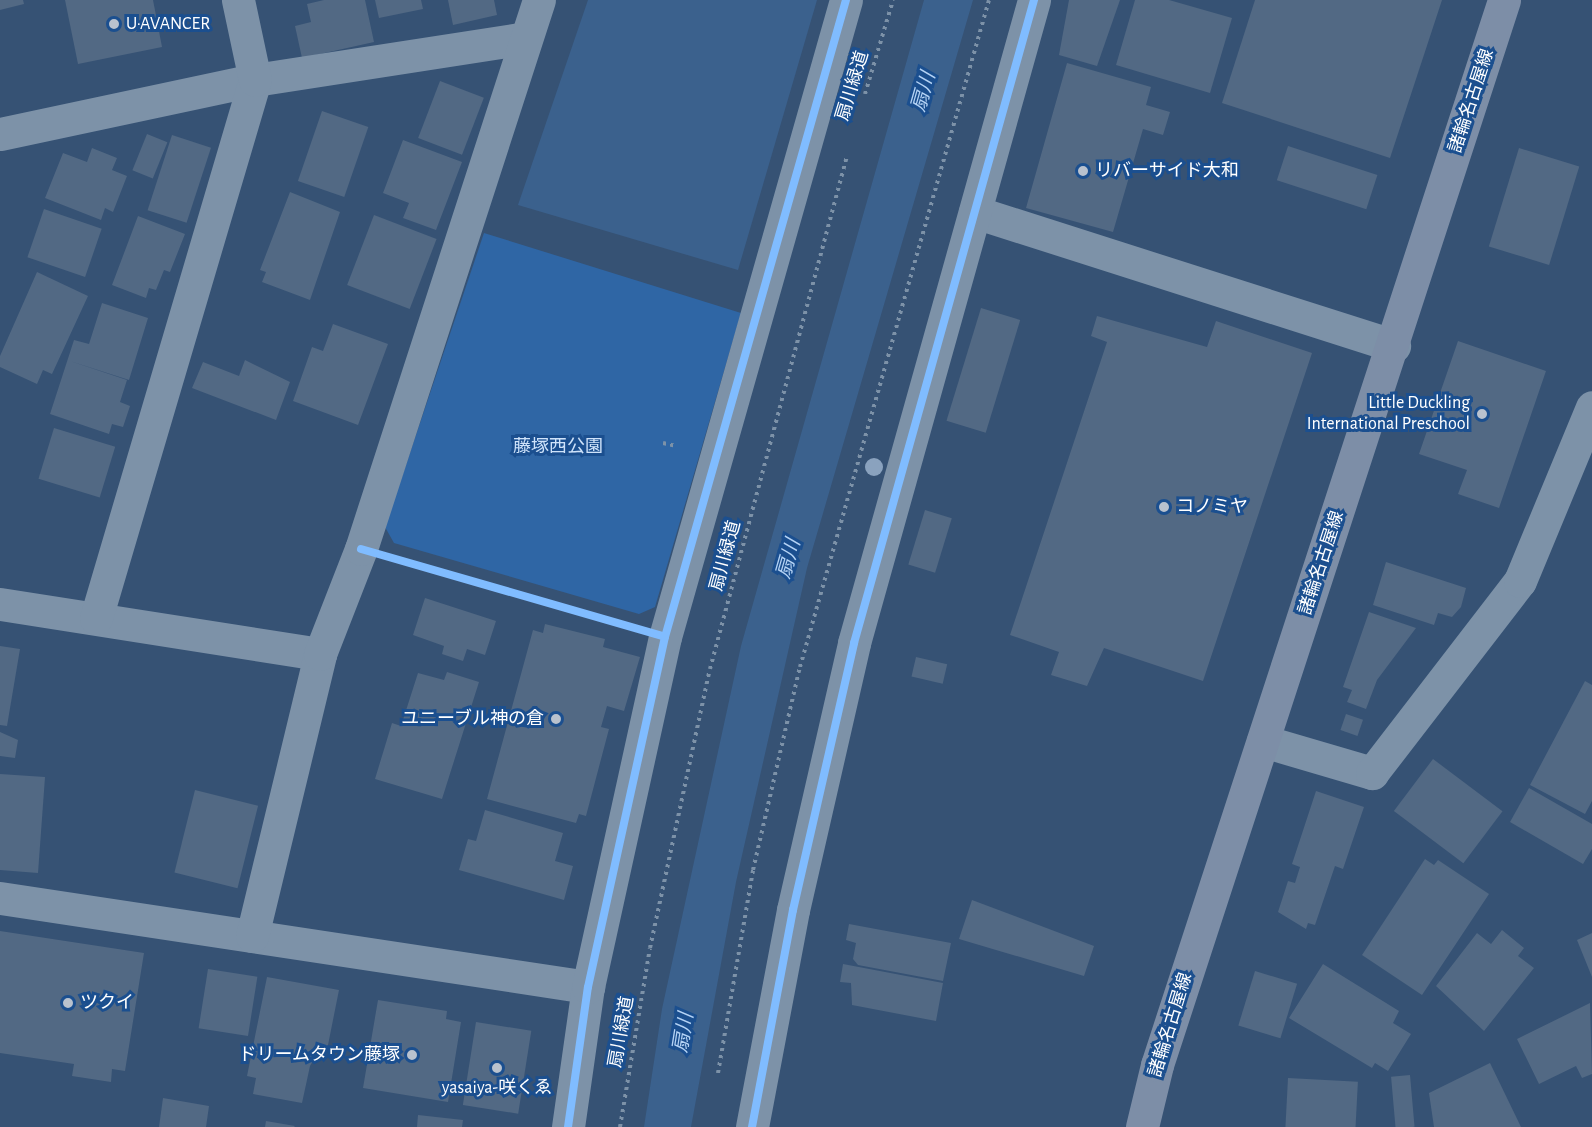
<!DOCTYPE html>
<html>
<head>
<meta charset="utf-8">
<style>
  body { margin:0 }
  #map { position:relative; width:1592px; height:1127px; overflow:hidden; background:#365274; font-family:"Alegreya Sans","Noto Sans JP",sans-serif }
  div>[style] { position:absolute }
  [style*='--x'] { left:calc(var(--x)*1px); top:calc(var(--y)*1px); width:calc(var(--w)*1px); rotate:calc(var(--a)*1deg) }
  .green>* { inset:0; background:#2f66a5 }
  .water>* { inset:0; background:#3b618d }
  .building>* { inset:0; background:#526984; transform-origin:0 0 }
  .path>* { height:4px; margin-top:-2px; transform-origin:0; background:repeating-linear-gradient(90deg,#7d92a8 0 3px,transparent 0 7.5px) }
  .street>* { height:33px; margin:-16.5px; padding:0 16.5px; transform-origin:16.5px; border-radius:16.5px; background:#7d92a8 }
  .primary>* { height:33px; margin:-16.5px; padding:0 16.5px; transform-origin:16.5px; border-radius:16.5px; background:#7d8ea7 }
  .cycleway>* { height:8px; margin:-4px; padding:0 4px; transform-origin:4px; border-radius:4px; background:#80bcff }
  .trees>* { width:18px; height:18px; margin:-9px; border-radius:50%; background:#8aa2be }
  .dots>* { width:16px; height:16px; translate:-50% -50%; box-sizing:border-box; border:3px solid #1b4f8f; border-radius:50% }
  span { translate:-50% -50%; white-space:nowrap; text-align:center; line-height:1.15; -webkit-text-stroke:6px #1b4f8f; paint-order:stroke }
  .poi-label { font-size:18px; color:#fff }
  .left { translate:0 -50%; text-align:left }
  .right { translate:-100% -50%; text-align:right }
  .street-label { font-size:18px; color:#fff }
  .park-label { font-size:18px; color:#cfe3fa }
  .water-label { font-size:20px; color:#b5d3f5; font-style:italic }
</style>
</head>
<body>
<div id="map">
  <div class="green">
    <div style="clip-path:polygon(484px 233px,741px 313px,655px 607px,639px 614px,394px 543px,385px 527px)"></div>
  </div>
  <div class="water">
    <div style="clip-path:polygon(588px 0,817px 0,738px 270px,518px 205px)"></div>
    <div style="clip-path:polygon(924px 0,973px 0,807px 568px,736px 882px,691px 1127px,644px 1127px,662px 1009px,741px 646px)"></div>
  </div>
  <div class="building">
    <div style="clip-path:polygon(0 0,23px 0,24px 4px,0 10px)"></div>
    <div style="clip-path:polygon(65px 0,153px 0,162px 47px,78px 64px)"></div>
    <div style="clip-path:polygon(324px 0,365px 0,374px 42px,302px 58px,295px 26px,311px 22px,307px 4px)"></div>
    <div style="clip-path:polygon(375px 0,421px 0,423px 9px,379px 18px)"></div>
    <div style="clip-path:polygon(448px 0,494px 0,497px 15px,453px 25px)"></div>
    <div style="clip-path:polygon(1069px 0,1120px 0,1097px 66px,1059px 55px)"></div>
    <div style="clip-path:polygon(1135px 0,1169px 0,1232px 18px,1210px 93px,1116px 65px)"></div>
    <div style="clip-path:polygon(1255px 0,1442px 0,1390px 158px,1222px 103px)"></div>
    <div style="clip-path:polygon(1067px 63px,1151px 87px,1146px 105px,1170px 112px,1163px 135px,1143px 129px,1113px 232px,1026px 208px)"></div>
    <div style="left:440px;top:81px;width:47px;height:61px;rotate:21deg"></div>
    <div style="left:322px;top:111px;width:49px;height:74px;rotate:19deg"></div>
    <div style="left:147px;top:134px;width:22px;height:39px;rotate:22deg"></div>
    <div style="left:172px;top:135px;width:41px;height:79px;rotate:18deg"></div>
    <div style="clip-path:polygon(403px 140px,462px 162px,436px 230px,403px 218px,409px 203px,383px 193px)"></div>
    <div style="left:1288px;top:146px;width:94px;height:36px;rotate:18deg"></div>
    <div style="clip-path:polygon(92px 148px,117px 158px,112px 170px,127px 176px,113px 212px,105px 208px,101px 220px,45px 198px,63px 153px,87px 162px)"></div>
    <div style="left:1519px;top:148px;width:63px;height:103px;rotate:17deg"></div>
    <div style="clip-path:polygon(290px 192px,340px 212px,310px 300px,262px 282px,266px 272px,260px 270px)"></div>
    <div style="left:44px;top:209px;width:61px;height:51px;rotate:19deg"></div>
    <div style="left:374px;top:215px;width:67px;height:75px;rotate:21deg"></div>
    <div style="clip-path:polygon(138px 216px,185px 234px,170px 272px,164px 270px,156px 290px,149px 288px,146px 298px,112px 285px)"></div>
    <div style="clip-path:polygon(37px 272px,88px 296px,52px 374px,43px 370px,37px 384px,0 367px,0 356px)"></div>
    <div style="clip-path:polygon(102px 303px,148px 318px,129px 380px,70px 361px,127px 380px,120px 402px,130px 406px,123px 427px,112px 424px,109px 434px,50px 414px,74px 340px,89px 344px)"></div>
    <div style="left:981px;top:308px;width:41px;height:118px;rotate:17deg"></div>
    <div style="clip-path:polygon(1097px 316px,1207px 347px,1216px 321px,1312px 353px,1203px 681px,1104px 648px,1087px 686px,1051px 675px,1059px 652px,1010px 635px,1107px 342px,1091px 336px)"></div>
    <div style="clip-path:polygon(333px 324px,388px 344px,358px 425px,293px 401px,312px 347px,323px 351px)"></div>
    <div style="clip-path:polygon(1458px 341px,1546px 371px,1499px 508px,1458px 494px,1467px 470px,1419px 454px)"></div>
    <div style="clip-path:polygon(245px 360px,290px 382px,276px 420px,192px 388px,203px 362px,239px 376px)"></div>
    <div style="left:54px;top:428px;width:64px;height:53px;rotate:17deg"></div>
    <div style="left:925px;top:510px;width:28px;height:57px;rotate:17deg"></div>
    <div style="clip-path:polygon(1386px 562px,1466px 588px,1461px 607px,1452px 617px,1438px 613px,1434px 625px,1373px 605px)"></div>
    <div style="clip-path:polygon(425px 598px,496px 621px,485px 655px,467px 649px,463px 661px,442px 654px,444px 646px,413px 635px)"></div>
    <div style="clip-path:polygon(1369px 612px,1416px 628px,1377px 680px,1366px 709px,1347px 702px,1352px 690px,1343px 687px)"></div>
    <div style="clip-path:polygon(545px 624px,605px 639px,603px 647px,640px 657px,624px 711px,607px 706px,601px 727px,609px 729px,586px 816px,579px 814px,576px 823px,487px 799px,533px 630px,543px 633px)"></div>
    <div style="clip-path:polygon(0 646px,20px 649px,7px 726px,0 725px)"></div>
    <div style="left:916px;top:657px;width:32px;height:20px;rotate:13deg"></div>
    <div style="clip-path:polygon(447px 672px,479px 682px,442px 799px,375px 779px,392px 723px,401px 726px,418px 673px,444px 680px)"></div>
    <div style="clip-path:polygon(1585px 681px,1592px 685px,1592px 801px,1585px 814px,1530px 785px)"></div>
    <div style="left:1346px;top:714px;width:18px;height:17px;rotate:19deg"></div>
    <div style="clip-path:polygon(0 732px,18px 740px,15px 758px,0 756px)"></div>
    <div style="left:1433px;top:759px;width:87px;height:65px;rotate:37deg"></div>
    <div style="clip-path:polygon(0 774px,45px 777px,38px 873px,0 870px)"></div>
    <div style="clip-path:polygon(1529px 788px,1592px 824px,1592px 849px,1583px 864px,1510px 822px)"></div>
    <div style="left:195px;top:790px;width:65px;height:85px;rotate:14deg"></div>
    <div style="clip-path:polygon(1316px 791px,1364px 807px,1343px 869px,1335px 866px,1315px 925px,1308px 923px,1306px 929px,1278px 912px,1288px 881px,1295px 883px,1300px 867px,1292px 864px)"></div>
    <div style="clip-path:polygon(485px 810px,563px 833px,555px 861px,573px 866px,564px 900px,459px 870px,468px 839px,476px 841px)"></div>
    <div style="clip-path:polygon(1425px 859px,1434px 865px,1438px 860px,1489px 894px,1422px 995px,1362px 955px)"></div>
    <div style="clip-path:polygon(972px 900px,1094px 946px,1084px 976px,959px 939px)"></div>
    <div style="clip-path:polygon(849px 924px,951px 943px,943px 981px,858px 965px,853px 959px,856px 943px,846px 940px)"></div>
    <div style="clip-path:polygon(1502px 930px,1524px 948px,1518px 956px,1534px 968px,1484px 1031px,1436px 986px,1477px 933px,1491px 944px)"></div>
    <div style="clip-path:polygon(0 931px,144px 953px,125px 1071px,112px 1069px,111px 1082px,72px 1076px,74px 1064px,0 1053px)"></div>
    <div style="clip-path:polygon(1592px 933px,1592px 977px,1577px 940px)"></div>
    <div style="clip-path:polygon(843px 964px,943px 983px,936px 1021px,852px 1005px,851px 983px,840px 982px)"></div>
    <div style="clip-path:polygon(1323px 964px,1399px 1011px,1393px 1023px,1411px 1034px,1388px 1071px,1375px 1063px,1372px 1068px,1289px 1018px)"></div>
    <div style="left:208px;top:969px;width:50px;height:60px;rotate:9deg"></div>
    <div style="left:1255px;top:971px;width:44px;height:57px;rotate:17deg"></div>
    <div style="clip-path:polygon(267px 977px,339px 990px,326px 1055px,317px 1054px,310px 1066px,302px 1103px,253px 1094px,256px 1078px,247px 1076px)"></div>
    <div style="clip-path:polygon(378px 1000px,447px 1011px,446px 1019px,461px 1022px,448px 1102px,363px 1088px)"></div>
    <div style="clip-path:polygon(1590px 1003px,1592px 1074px,1582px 1078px,1576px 1066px,1539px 1084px,1517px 1039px)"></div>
    <div style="left:476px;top:1022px;width:56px;height:84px;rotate:9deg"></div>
    <div style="clip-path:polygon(1490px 1063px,1521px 1127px,1434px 1127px,1429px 1093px)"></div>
    <div style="left:1410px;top:1075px;width:52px;height:19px;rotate:85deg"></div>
    <div style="left:1288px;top:1078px;width:70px;height:49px;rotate:3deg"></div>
    <div style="clip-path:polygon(163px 1098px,209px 1106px,206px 1127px,159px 1127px)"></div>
    <div style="clip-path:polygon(418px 1115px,463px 1120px,462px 1127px,417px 1127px)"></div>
    <div style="clip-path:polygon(266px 1121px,295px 1126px,294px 1127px,265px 1127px)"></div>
  </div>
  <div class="path">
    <div style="--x:865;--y:94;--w:98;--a:-73.4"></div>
    <div style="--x:663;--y:443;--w:13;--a:13"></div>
    <div style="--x:400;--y:560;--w:235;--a:16.3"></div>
    <div style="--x:718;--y:1073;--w:206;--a:-80.2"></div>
    <div style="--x:753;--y:870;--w:208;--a:-77"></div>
    <div style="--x:800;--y:667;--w:693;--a:-74.18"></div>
    <div style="--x:620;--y:1127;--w:181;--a:-80.5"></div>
    <div style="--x:650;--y:948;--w:285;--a:-77.9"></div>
    <div style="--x:710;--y:669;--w:531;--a:-75.05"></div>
  </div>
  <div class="street">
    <div style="--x:0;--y:134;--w:261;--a:-12"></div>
    <div style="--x:255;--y:80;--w:274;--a:-8.8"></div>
    <div style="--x:975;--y:212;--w:440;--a:17.7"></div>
    <div style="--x:0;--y:604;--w:324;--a:8.9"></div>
    <div style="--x:96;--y:618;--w:561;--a:-73.54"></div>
    <div style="--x:255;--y:80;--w:82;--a:-102"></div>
    <div style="--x:1263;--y:741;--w:114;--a:16.4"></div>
    <div style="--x:1372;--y:773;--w:242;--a:-52.4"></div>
    <div style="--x:1520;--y:581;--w:188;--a:-67.5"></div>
    <div style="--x:0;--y:898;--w:595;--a:8.61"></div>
    <div style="--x:252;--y:936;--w:290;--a:-76.4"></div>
    <div style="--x:320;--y:654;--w:113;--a:-68.7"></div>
    <div style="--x:361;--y:549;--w:577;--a:-72.04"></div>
    <div style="--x:568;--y:1127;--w:141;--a:-81.9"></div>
    <div style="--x:588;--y:987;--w:358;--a:-77.6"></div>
    <div style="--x:665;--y:637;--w:662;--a:-74.14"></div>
    <div style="--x:752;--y:1127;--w:221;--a:-79.3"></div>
    <div style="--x:793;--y:910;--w:274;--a:-77.1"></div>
    <div style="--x:854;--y:643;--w:668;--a:-74.36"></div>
  </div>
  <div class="primary">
    <div style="--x:1142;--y:1127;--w:64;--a:-76.4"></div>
    <div style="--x:1157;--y:1065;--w:1120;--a:-71.95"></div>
  </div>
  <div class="cycleway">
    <div style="--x:361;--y:549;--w:316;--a:16.1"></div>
    <div style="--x:568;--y:1127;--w:141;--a:-81.9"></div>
    <div style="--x:588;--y:987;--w:358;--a:-77.6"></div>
    <div style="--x:665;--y:637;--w:662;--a:-74.14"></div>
    <div style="--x:752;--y:1127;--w:221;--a:-79.3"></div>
    <div style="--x:793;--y:910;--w:274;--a:-77.1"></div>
    <div style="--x:854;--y:643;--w:668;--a:-74.36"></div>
  </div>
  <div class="trees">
    <div style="left:874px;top:467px"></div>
  </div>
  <div class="dots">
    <div style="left:114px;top:24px;background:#b9c2ce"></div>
    <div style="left:1083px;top:171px;background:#b9c2ce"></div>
    <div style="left:1482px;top:414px;background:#b9c2ce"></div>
    <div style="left:1164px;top:507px;background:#b9c2ce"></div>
    <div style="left:556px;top:719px;background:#b9c2ce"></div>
    <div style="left:68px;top:1003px;background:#b9c2ce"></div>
    <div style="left:412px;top:1055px;background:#b9c2ce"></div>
    <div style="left:497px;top:1068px;background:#b9c2ce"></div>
  </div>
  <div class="poi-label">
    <span class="left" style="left:126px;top:24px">U·AVANCER</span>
    <span class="left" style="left:1095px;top:171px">リバーサイド大和</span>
    <span class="right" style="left:1470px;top:414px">Little Duckling<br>International Preschool</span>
    <span class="left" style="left:1176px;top:507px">コノミヤ</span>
    <span class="right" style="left:544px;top:719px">ユニーブル神の倉</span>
    <span class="left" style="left:80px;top:1003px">ツクイ</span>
    <span class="right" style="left:400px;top:1055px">ドリームタウン藤塚</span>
    <span style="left:497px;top:1088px">yasaiya-咲くゑ</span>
  </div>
  <div class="street-label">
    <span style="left:853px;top:86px;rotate:-73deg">扇川緑道</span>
    <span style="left:1472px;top:101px;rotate:-72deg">諸輪名古屋線</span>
    <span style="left:726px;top:556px;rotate:-75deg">扇川緑道</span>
    <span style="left:1322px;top:563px;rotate:-72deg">諸輪名古屋線</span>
    <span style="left:1171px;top:1025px;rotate:-73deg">諸輪名古屋線</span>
    <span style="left:622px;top:1032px;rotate:-80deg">扇川緑道</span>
  </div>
  <div class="park-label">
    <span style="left:558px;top:447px">藤塚西公園</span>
  </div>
  <div class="water-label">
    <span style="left:924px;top:92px;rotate:-74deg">扇川</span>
    <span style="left:789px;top:559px;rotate:-74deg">扇川</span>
    <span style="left:684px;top:1033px;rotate:-81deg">扇川</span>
  </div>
</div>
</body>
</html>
